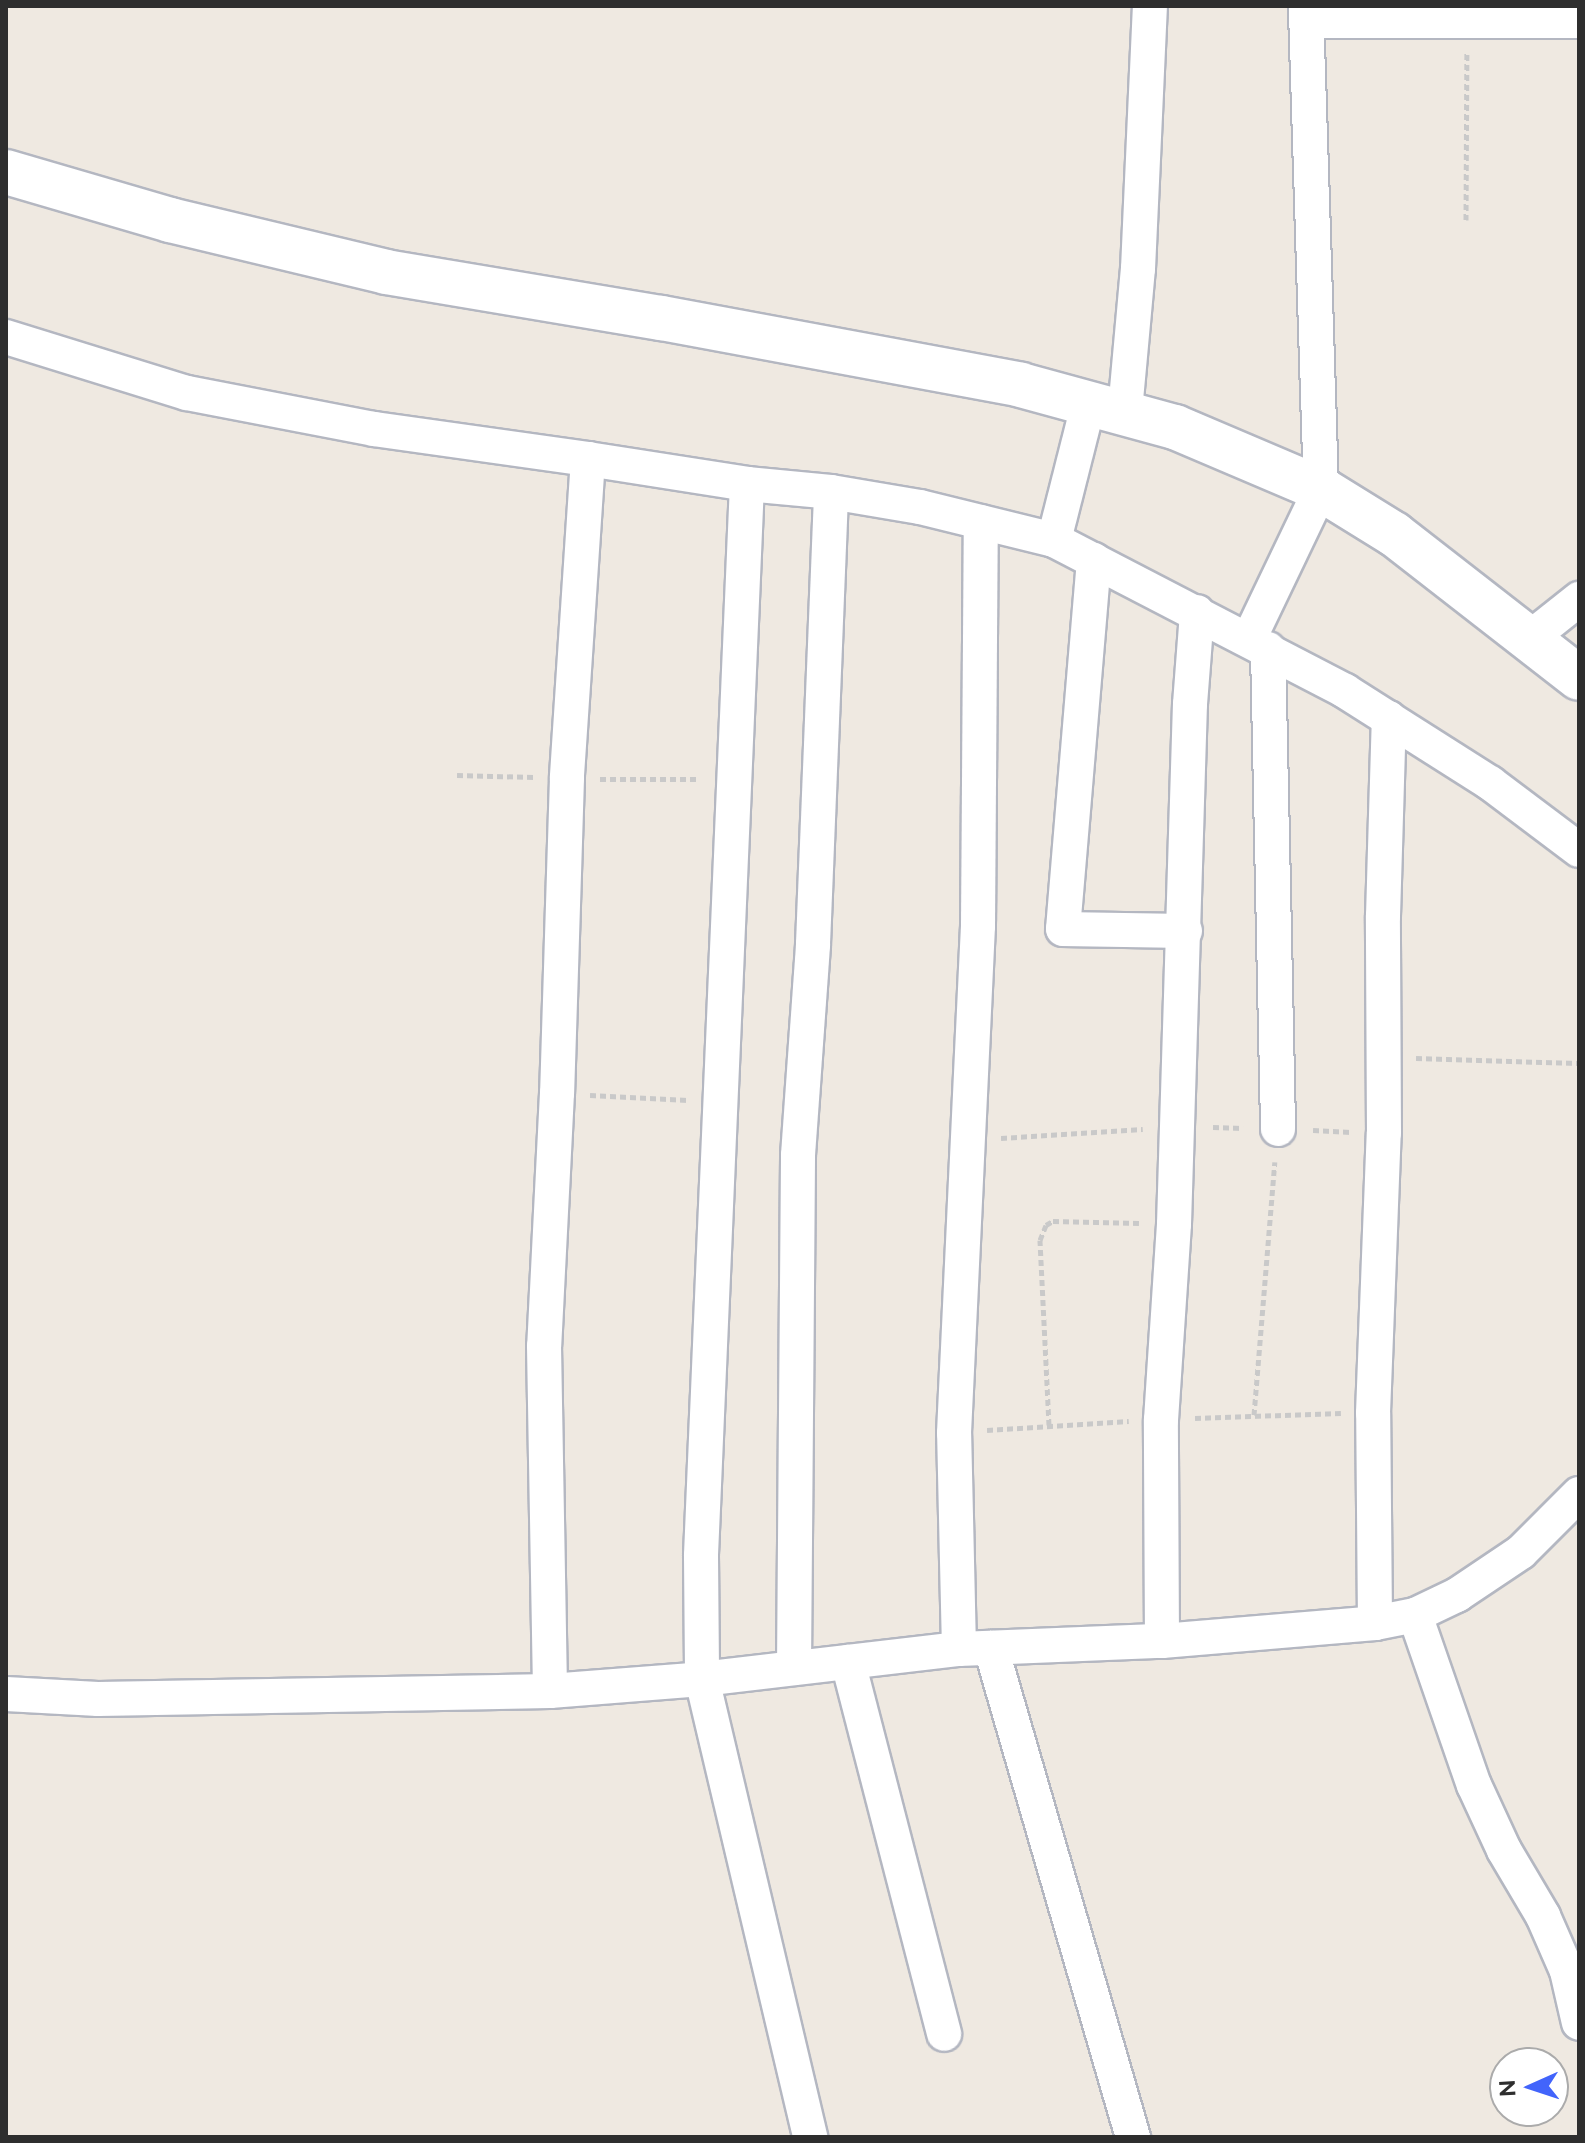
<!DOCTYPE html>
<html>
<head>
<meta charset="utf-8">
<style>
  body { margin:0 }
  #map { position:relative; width:1585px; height:2143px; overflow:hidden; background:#efe9e1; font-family:Raleway,sans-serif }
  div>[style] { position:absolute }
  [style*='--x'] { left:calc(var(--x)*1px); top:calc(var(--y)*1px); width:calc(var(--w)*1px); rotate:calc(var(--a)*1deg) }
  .path>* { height:5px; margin-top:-2.5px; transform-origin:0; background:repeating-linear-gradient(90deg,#c9c9c9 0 6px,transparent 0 10px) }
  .roads { filter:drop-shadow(2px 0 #b4b7c1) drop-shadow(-2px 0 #b4b7c1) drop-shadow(0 2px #b4b7c1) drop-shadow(0 -2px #b4b7c1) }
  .minor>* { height:34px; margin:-17px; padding:0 17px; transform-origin:17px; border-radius:17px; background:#fff }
  .secondary>* { height:44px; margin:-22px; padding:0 22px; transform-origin:22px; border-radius:22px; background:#fff }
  span { translate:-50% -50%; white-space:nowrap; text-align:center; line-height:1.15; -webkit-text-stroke:7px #fff; paint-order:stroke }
  .frame { position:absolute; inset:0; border:8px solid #2e2e2e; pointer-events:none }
  .north { position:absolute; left:1489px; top:2047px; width:80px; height:80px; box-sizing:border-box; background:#fff; border:2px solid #ababab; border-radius:50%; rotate:267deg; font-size:22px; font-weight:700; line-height:32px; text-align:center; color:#2e2e2e }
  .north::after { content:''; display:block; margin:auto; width:28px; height:36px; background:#4264fb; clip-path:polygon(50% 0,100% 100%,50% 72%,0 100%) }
</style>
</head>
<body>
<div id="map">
  <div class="path">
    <div style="--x:1466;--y:220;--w:167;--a:-89.7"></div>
    <div style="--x:457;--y:775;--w:77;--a:1.5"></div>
    <div style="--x:600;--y:779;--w:98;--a:0"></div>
    <div style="--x:1416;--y:1058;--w:163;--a:1.8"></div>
    <div style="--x:590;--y:1095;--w:98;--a:2.9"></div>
    <div style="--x:1213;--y:1127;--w:30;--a:2"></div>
    <div style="--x:1313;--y:1130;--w:38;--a:3"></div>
    <div style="--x:1001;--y:1138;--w:142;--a:-3.6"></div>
    <div style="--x:1254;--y:1415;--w:254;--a:-85.3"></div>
    <div style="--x:1195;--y:1418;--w:146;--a:-2"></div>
    <div style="--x:1049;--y:1425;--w:185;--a:-92.8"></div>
    <div style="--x:1040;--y:1240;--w:16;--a:-68"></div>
    <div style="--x:1046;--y:1225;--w:8;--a:-30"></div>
    <div style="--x:1053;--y:1221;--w:86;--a:1.3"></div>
    <div style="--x:987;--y:1430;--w:142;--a:-3.6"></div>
  </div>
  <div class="roads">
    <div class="minor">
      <div style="--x:1306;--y:21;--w:273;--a:0"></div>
      <div style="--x:6;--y:337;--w:189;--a:17.2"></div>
      <div style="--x:187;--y:393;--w:190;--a:10.9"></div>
      <div style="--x:374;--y:429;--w:216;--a:8"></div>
      <div style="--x:588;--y:459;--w:320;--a:93.8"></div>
      <div style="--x:567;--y:778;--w:315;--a:91.8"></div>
      <div style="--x:557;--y:1093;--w:253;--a:92.9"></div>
      <div style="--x:544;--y:1346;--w:345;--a:89"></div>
      <div style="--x:1125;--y:411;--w:143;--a:-84.8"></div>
      <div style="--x:1138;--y:269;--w:263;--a:-87.4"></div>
      <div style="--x:588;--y:459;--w:161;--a:8.9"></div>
      <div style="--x:747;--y:484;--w:84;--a:5.4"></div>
      <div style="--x:747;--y:484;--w:1073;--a:92.46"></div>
      <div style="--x:701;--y:1556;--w:123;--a:89.5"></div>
      <div style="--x:702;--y:1679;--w:471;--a:76.7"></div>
      <div style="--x:1054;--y:540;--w:142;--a:-75.8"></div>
      <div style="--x:1094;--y:560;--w:370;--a:94.8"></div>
      <div style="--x:1063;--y:929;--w:122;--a:0.9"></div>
      <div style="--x:1530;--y:638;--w:63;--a:-38.5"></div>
      <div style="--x:1249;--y:639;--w:166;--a:-64.4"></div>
      <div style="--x:1321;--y:489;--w:483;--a:-91.8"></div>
      <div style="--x:1268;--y:649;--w:480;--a:88.8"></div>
      <div style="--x:1415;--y:1615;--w:180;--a:70.9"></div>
      <div style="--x:1474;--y:1785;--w:72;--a:65.2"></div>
      <div style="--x:1504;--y:1850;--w:77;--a:59.4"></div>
      <div style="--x:1543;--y:1916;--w:60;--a:66.4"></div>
      <div style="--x:1567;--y:1971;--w:53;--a:77"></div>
      <div style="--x:1375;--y:1623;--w:210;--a:-90.5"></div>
      <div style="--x:1373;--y:1413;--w:280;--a:-87.8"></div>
      <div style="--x:1384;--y:1133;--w:217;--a:-90.3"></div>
      <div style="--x:1383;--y:916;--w:198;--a:-88.3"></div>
      <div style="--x:1162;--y:1641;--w:221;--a:-90.3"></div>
      <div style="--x:1161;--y:1420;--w:196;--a:-86.2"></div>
      <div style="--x:1174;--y:1224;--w:520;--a:-88.24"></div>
      <div style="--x:1190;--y:704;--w:92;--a:-85.6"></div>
      <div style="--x:991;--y:1648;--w:509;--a:73.81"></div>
      <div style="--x:959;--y:1649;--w:216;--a:-91.3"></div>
      <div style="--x:954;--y:1433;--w:508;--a:-87.29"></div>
      <div style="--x:978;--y:926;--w:404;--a:-89.6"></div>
      <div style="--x:848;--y:1662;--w:384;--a:75.5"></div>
      <div style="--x:794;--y:1668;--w:513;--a:-89.55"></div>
      <div style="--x:798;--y:1155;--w:212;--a:-85.9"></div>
      <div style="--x:813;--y:944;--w:452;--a:-87.7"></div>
      <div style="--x:831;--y:492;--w:90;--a:9.6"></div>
      <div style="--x:920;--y:507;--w:138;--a:13.8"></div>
      <div style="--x:1054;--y:540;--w:328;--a:27.4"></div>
      <div style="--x:1345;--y:691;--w:172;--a:32.4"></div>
      <div style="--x:1490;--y:783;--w:111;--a:37"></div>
      <div style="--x:6;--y:1694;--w:92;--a:3.1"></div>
      <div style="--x:98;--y:1699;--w:452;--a:-1"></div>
      <div style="--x:550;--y:1691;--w:152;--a:-4.5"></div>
      <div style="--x:702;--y:1679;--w:259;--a:-6.7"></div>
      <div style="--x:959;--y:1649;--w:203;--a:-2.3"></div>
      <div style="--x:1162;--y:1641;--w:214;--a:-4.8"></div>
      <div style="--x:1375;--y:1623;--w:41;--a:-11.3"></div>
      <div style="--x:1415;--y:1615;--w:47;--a:-25.5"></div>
      <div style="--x:1457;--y:1595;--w:77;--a:-33.9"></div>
      <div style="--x:1521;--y:1552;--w:82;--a:-45"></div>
    </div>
    <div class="secondary">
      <div style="--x:6;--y:172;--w:171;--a:16.3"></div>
      <div style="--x:170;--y:220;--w:222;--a:13.5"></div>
      <div style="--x:386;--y:272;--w:279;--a:9.5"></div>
      <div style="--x:661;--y:318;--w:366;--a:10.5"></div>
      <div style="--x:1021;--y:385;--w:160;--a:15.3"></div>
      <div style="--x:1175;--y:427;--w:159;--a:23"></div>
      <div style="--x:1321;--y:489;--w:86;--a:31.7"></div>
      <div style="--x:1394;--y:534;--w:234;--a:37.9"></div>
    </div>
  </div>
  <div class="frame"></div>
  <div class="north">N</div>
</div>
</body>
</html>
